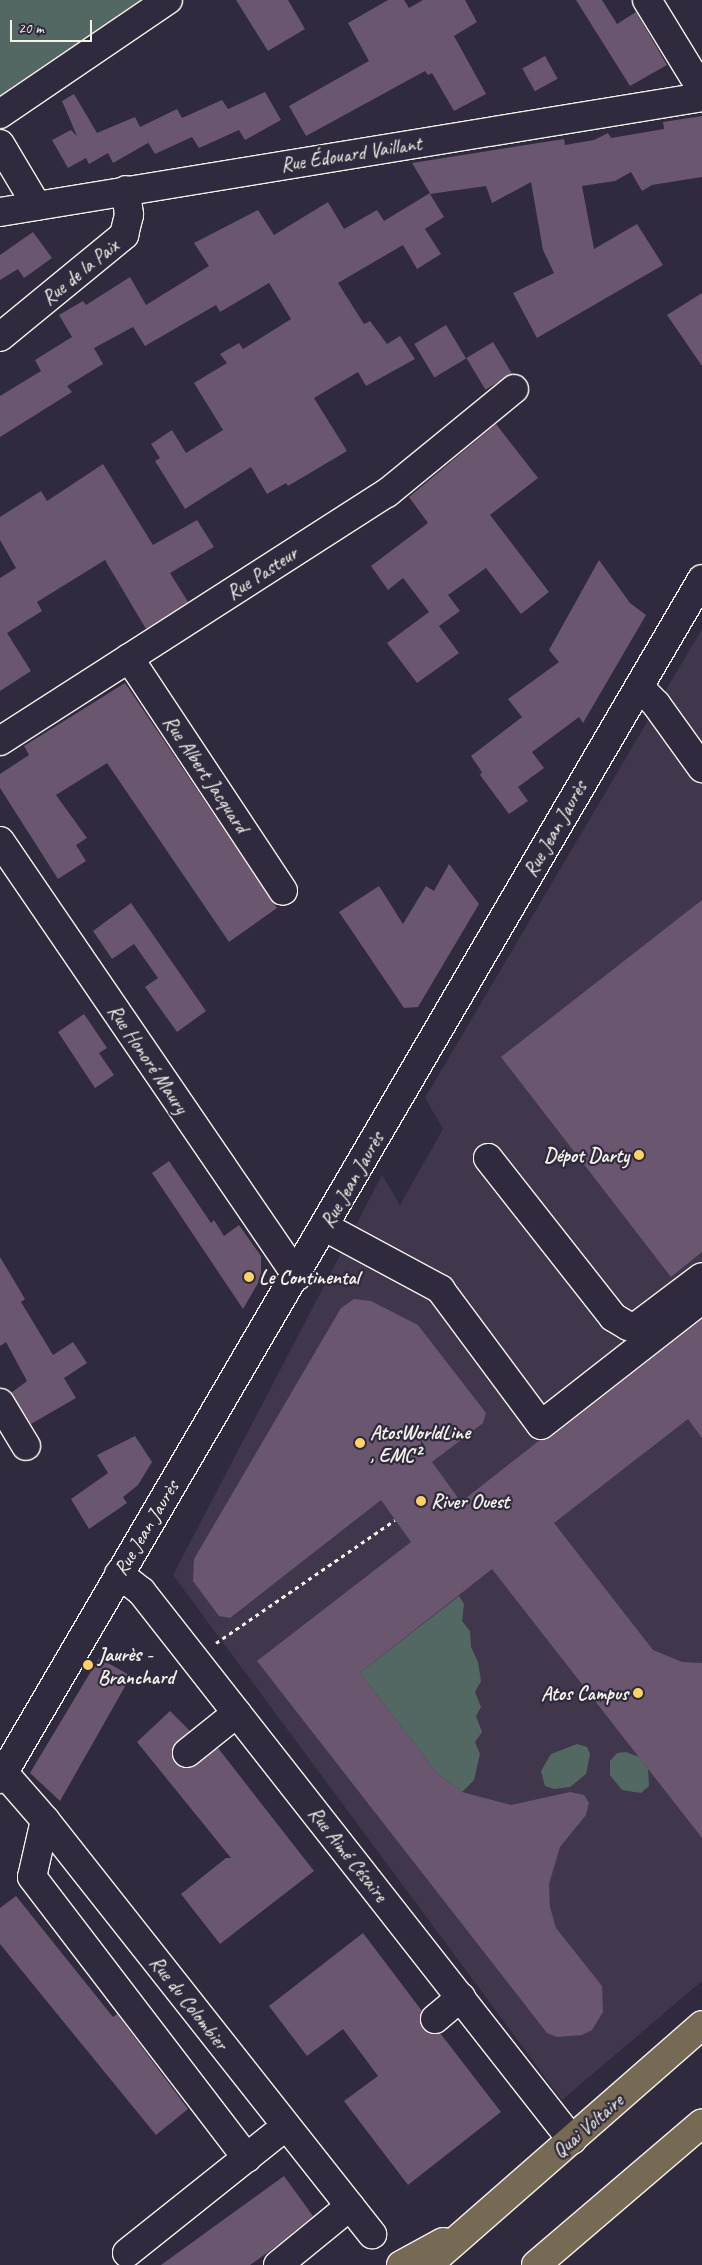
<!DOCTYPE html>
<html>
<head>
<meta charset="utf-8">
<style>
  body { margin:0 }
  #map { position:relative; width:702px; height:2265px; overflow:hidden; background:#2f2a3d; font-family:Caveat,sans-serif }
  div>[style] { position:absolute }
  [style*='--x'] { left:calc(var(--x)*1px); top:calc(var(--y)*1px); width:calc(var(--w)*1px); rotate:calc(var(--a)*1deg) }
  .built>* { inset:0; background:#41374c }
  .green>* { inset:0; background:#536862 }
  .building>* { inset:0; background:#6a566f; transform-origin:0 0 }
  .path>* { height:3px; margin-top:-1.5px; transform-origin:0; background:repeating-linear-gradient(90deg,#f4f1e8 0 4px,transparent 0 8px) }
  .roads { filter:drop-shadow(1px 0 #f4f1e8) drop-shadow(-1px 0 #f4f1e8) drop-shadow(0 1px #f4f1e8) drop-shadow(0 -1px #f4f1e8) }
  .minor>* { height:28px; margin:-14px; padding:0 14px; transform-origin:14px; border-radius:14px; background:#2f2a3d }
  .major>* { height:28px; margin:-14px; padding:0 14px; transform-origin:14px; border-radius:14px; background:#766a54 }
  .dots>* { width:14px; height:14px; translate:-50% -50%; box-sizing:border-box; border:2px solid #2f2a3d; border-radius:50% }
  span { translate:-50% -50%; white-space:nowrap; text-align:center; line-height:1.15; -webkit-text-stroke:4.5px #2f2a3d; paint-order:stroke }
  .street-label { font-size:20px; color:#f4f1e8 }
  .poi-label { font-size:20px; color:#f4f1e8; font-weight:700 }
  .right { translate:-100% -50%; text-align:right }
  .left { translate:0 -50%; text-align:left }
  .scale { position:absolute; left:10px; top:20px; width:82px; height:22px; box-sizing:border-box; border:2px solid #f4f1e8; border-top:0; padding-left:6px; font-size:15px; line-height:18px; white-space:nowrap; color:#f4f1e8; -webkit-text-stroke:4px #2f2a3d; paint-order:stroke }
</style>
</head>
<body>
<div id="map">
  <div class="built">
    <div style="clip-path:polygon(702px 629px,702px 1981px,562px 2100px,173px 1575px,382px 1175px,400px 1205px,443px 1129px,425px 1098px)"></div>
  </div>
  <div class="green">
    <div style="clip-path:polygon(0 0,156px 0,0 104px)"></div>
    <div style="clip-path:polygon(459px 1596px,464px 1604px,462px 1621px,470px 1631px,471px 1647px,478px 1662px,481px 1681px,475px 1692px,481px 1707px,476px 1716px,482px 1732px,475px 1742px,480px 1754px,474px 1780px,462px 1792px,438px 1774px,360px 1673px)"></div>
    <div style="clip-path:polygon(577px 1744px,587px 1747px,590px 1754px,586px 1774px,570px 1787px,554px 1789px,545px 1786px,541px 1771px,551px 1754px)"></div>
    <div style="clip-path:polygon(626px 1752px,639px 1757px,648px 1769px,649px 1786px,641px 1793px,622px 1790px,610px 1775px,610px 1761px,617px 1753px)"></div>
  </div>
  <div class="building">
    <div style="clip-path:polygon(236px 0,288px 0,305px 29px,268px 51px)"></div>
    <div style="clip-path:polygon(388px 0,404px 0,409px 8px,423px 0,465px 0,477px 22px,454px 36px,486px 94px,454px 111px,432px 73px,428px 75px,425px 71px,306px 136px,289px 106px,369px 61px,348px 23px)"></div>
    <div style="clip-path:polygon(576px 0,602px 0,617px 24px,636px 12px,667px 65px,630px 86px)"></div>
    <div style="left:545px;top:56px;width:26px;height:26px;rotate:61deg"></div>
    <div style="clip-path:polygon(265px 92px,281px 120px,245px 140px,239px 130px,199px 148px,192px 137px,155px 154px,146px 139px,148px 143px,113px 163px,108px 153px,89px 164px,86px 158px,68px 168px,52px 140px,71px 130px,77px 136px,62px 101px,74px 94px,97px 133px,135px 117px,140px 127px,177px 109px,182px 118px,222px 100px,228px 109px)"></div>
    <div style="clip-path:polygon(702px 116px,702px 177px,652px 185px,642px 191px,631px 172px,615px 181px,582px 186px,594px 249px,637px 224px,663px 265px,537px 338px,513px 293px,554px 273px,543px 250px,531px 182px,492px 203px,486px 186px,430px 194px,444px 217px,425px 229px,441px 254px,417px 269px,403px 245px,338px 283px,364px 324px,370px 321px,387px 344px,400px 336px,415px 359px,366px 386px,358px 372px,314px 398px,347px 451px,288px 486px,286px 483px,267px 494px,251px 467px,185px 509px,155px 461px,160px 458px,151px 444px,172px 430px,186px 453px,223px 430px,194px 383px,227px 363px,220px 354px,239px 343px,243px 349px,291px 319px,269px 283px,220px 312px,216px 305px,145px 346px,133px 327px,94px 348px,103px 364px,67px 386px,72px 392px,0 437px,0 396px,41px 371px,35px 360px,72px 337px,59px 315px,83px 301px,86px 305px,130px 277px,146px 305px,209px 266px,194px 243px,258px 210px,274px 235px,328px 202px,344px 229px,377px 210px,384px 221px,430px 193px,412px 163px,564px 139px,565px 145px,594px 140px,608px 133px,611px 138px,664px 129px,663px 122px)"></div>
    <div style="clip-path:polygon(33px 232px,52px 258px,24px 278px,18px 269px,0 280px,0 255px)"></div>
    <div style="clip-path:polygon(702px 293px,702px 366px,667px 315px)"></div>
    <div style="left:446px;top:325px;width:39px;height:37px;rotate:59deg"></div>
    <div style="left:493px;top:342px;width:37px;height:31px;rotate:59deg"></div>
    <div style="clip-path:polygon(496px 424px,538px 478px,490px 515px,549px 592px,521px 614px,486px 568px,448px 595px,460px 611px,439px 626px,459px 653px,417px 683px,387px 643px,429px 612px,403px 578px,388px 590px,371px 566px,428px 523px,409px 497px)"></div>
    <div style="clip-path:polygon(103px 464px,153px 545px,197px 520px,214px 547px,170px 573px,188px 602px,146px 629px,105px 560px,37px 602px,42px 611px,7px 633px,31px 671px,0 691px,0 578px,16px 568px,0 540px,0 517px,41px 491px,47px 501px)"></div>
    <div style="clip-path:polygon(599px 560px,630px 603px,646px 615px,583px 723px,579px 717px,532px 752px,544px 768px,518px 787px,528px 801px,509px 814px,480px 775px,482px 772px,471px 756px,522px 717px,508px 699px,559px 662px,549px 650px)"></div>
    <div style="clip-path:polygon(125px 683px,277px 908px,229px 942px,107px 763px,56px 795px,87px 838px,76px 845px,86px 861px,58px 879px,0 788px,0 774px,29px 755px,24px 746px)"></div>
    <div style="clip-path:polygon(449px 864px,479px 904px,418px 1007px,404px 1008px,339px 912px,379px 886px,403px 924px,426px 886px,434px 891px)"></div>
    <div style="clip-path:polygon(702px 900px,702px 1252px,671px 1277px,501px 1057px)"></div>
    <div style="clip-path:polygon(131px 903px,206px 1011px,177px 1032px,145px 987px,158px 978px,134px 944px,112px 959px,93px 931px)"></div>
    <div style="clip-path:polygon(84px 1014px,107px 1048px,99px 1053px,114px 1075px,95px 1088px,58px 1032px)"></div>
    <div style="clip-path:polygon(169px 1161px,211px 1223px,214px 1220px,224px 1236px,239px 1225px,261px 1256px,261px 1278px,243px 1309px,152px 1173px)"></div>
    <div style="clip-path:polygon(0 1257px,25px 1299px,21px 1302px,53px 1355px,73px 1342px,87px 1363px,64px 1378px,76px 1398px,31px 1424px,11px 1393px,27px 1381px,6px 1342px,0 1346px)"></div>
    <div style="clip-path:polygon(354px 1299px,371px 1301px,418px 1325px,486px 1413px,483px 1423px,432px 1462px,461px 1502px,540px 1440px,551px 1437px,702px 1319px,702px 1438px,688px 1419px,554px 1523px,653px 1650px,682px 1662px,702px 1663px,702px 1838px,492px 1569px,360px 1673px,438px 1774px,462px 1792px,511px 1805px,570px 1792px,584px 1795px,589px 1803px,586px 1815px,560px 1847px,549px 1884px,550px 1907px,556px 1928px,602px 1986px,603px 2012px,592px 2030px,582px 2035px,557px 2037px,547px 2033px,257px 1661px,411px 1542px,381px 1500px,230px 1618px,219px 1616px,193px 1581px,194px 1559px,341px 1308px)"></div>
    <div style="clip-path:polygon(135px 1436px,152px 1462px,138px 1485px,123px 1497px,127px 1503px,89px 1529px,71px 1499px,108px 1473px,97px 1455px)"></div>
    <div style="clip-path:polygon(99px 1658px,131px 1676px,60px 1801px,30px 1773px)"></div>
    <div style="clip-path:polygon(170px 1711px,190px 1731px,173px 1747px,175px 1763px,190px 1768px,218px 1748px,314px 1871px,220px 1944px,181px 1894px,226px 1858px,231px 1858px,137px 1742px)"></div>
    <div style="clip-path:polygon(16px 1896px,113px 2017px,117px 2014px,188px 2109px,156px 2135px,0 1944px,0 1908px)"></div>
    <div style="clip-path:polygon(363px 1933px,422px 2011px,420px 2021px,423px 2029px,430px 2034px,440px 2033px,501px 2112px,408px 2185px,344px 2101px,378px 2076px,343px 2029px,307px 2056px,269px 2006px)"></div>
    <div style="clip-path:polygon(284px 2176px,313px 2216px,278px 2245px,250px 2265px,161px 2265px)"></div>
  </div>
  <div class="path">
    <div style="--x:216;--y:1643;--w:217;--a:-34.5"></div>
  </div>
  <div class="roads">
    <div class="minor">
      <div style="--x:647;--y:0;--w:105;--a:58.6"></div>
      <div style="--x:0;--y:114;--w:203;--a:-34.2"></div>
      <div style="--x:0;--y:144;--w:72;--a:59.2"></div>
      <div style="--x:0;--y:212;--w:711;--a:-9.3"></div>
      <div style="--x:0;--y:337;--w:161;--a:-39.4"></div>
      <div style="--x:124;--y:235;--w:21;--a:-76"></div>
      <div style="--x:129;--y:215;--w:25;--a:-97"></div>
      <div style="--x:129;--y:658;--w:279;--a:56.5"></div>
      <div style="--x:639;--y:687;--w:24;--a:45"></div>
      <div style="--x:656;--y:704;--w:79;--a:54.3"></div>
      <div style="--x:0;--y:741;--w:460;--a:-32.7"></div>
      <div style="--x:387;--y:493;--w:164;--a:-39.3"></div>
      <div style="--x:0;--y:841;--w:527;--a:55.68"></div>
      <div style="--x:488;--y:1158;--w:202;--a:51.8"></div>
      <div style="--x:613;--y:1317;--w:17;--a:31"></div>
      <div style="--x:628;--y:1326;--w:9;--a:0"></div>
      <div style="--x:637;--y:1326;--w:81;--a:-37"></div>
      <div style="--x:325;--y:1227;--w:131;--a:28.3"></div>
      <div style="--x:440;--y:1289;--w:169;--a:53.4"></div>
      <div style="--x:541;--y:1425;--w:204;--a:-38"></div>
      <div style="--x:0;--y:1403;--w:50;--a:58.8"></div>
      <div style="--x:119;--y:1574;--w:28;--a:38"></div>
      <div style="--x:141;--y:1591;--w:698;--a:51.87"></div>
      <div style="--x:187;--y:1753;--w:64;--a:-38.7"></div>
      <div style="--x:4;--y:1773;--w:62;--a:48.9"></div>
      <div style="--x:45;--y:1820;--w:528;--a:51.7"></div>
      <div style="--x:0;--y:1779;--w:1390;--a:-59.67"></div>
      <div style="--x:45;--y:1820;--w:58;--a:102.8"></div>
      <div style="--x:32;--y:1877;--w:354;--a:52.6"></div>
      <div style="--x:435;--y:2019;--w:34;--a:-40"></div>
      <div style="--x:127;--y:2253;--w:203;--a:-38.6"></div>
      <div style="--x:278;--y:2265;--w:93;--a:-39.3"></div>
    </div>
    <div class="major">
      <div style="--x:401;--y:2265;--w:48;--a:-28.7"></div>
      <div style="--x:428;--y:2265;--w:364;--a:-41.2"></div>
      <div style="--x:536;--y:2265;--w:218;--a:-40.5"></div>
    </div>
  </div>
  <div class="dots">
    <div style="left:639px;top:1155px;background:#ffd166"></div>
    <div style="left:249px;top:1277px;background:#ffd166"></div>
    <div style="left:360px;top:1443px;background:#ffd166"></div>
    <div style="left:421px;top:1501px;background:#ffd166"></div>
    <div style="left:88px;top:1665px;background:#ffd166"></div>
    <div style="left:638px;top:1693px;background:#ffd166"></div>
  </div>
  <div class="street-label">
    <span style="left:351px;top:154px;rotate:-9deg">Rue Édouard Vaillant</span>
    <span style="left:80px;top:272px;rotate:-39deg">Rue de la Paix</span>
    <span style="left:262px;top:573px;rotate:-33deg">Rue Pasteur</span>
    <span style="left:206px;top:774px;rotate:56deg">Rue Albert Jacquard</span>
    <span style="left:555px;top:829px;rotate:-60deg">Rue Jean Jaurès</span>
    <span style="left:148px;top:1059px;rotate:56deg">Rue Honoré Maury</span>
    <span style="left:352px;top:1180px;rotate:-60deg">Rue Jean Jaurès</span>
    <span style="left:146px;top:1528px;rotate:-59deg">Rue Jean Jaurès</span>
    <span style="left:348px;top:1854px;rotate:52deg">Rue Aimé Césaire</span>
    <span style="left:189px;top:2003px;rotate:52deg">Rue du Colombier</span>
    <span style="left:588px;top:2126px;rotate:-41deg">Quai Voltaire</span>
  </div>
  <div class="poi-label">
    <span class="right" style="left:629px;top:1155px">Dépot Darty</span>
    <span class="left" style="left:259px;top:1277px">Le Continental</span>
    <span class="left" style="left:370px;top:1444px">AtosWorldLine<br>, EMC²</span>
    <span class="left" style="left:431px;top:1501px">River Ouest</span>
    <span class="left" style="left:98px;top:1666px">Jaurès -<br>Branchard</span>
    <span class="right" style="left:628px;top:1693px">Atos Campus</span>
  </div>
  <div class="scale">20 m</div>
</div>
</body>
</html>
